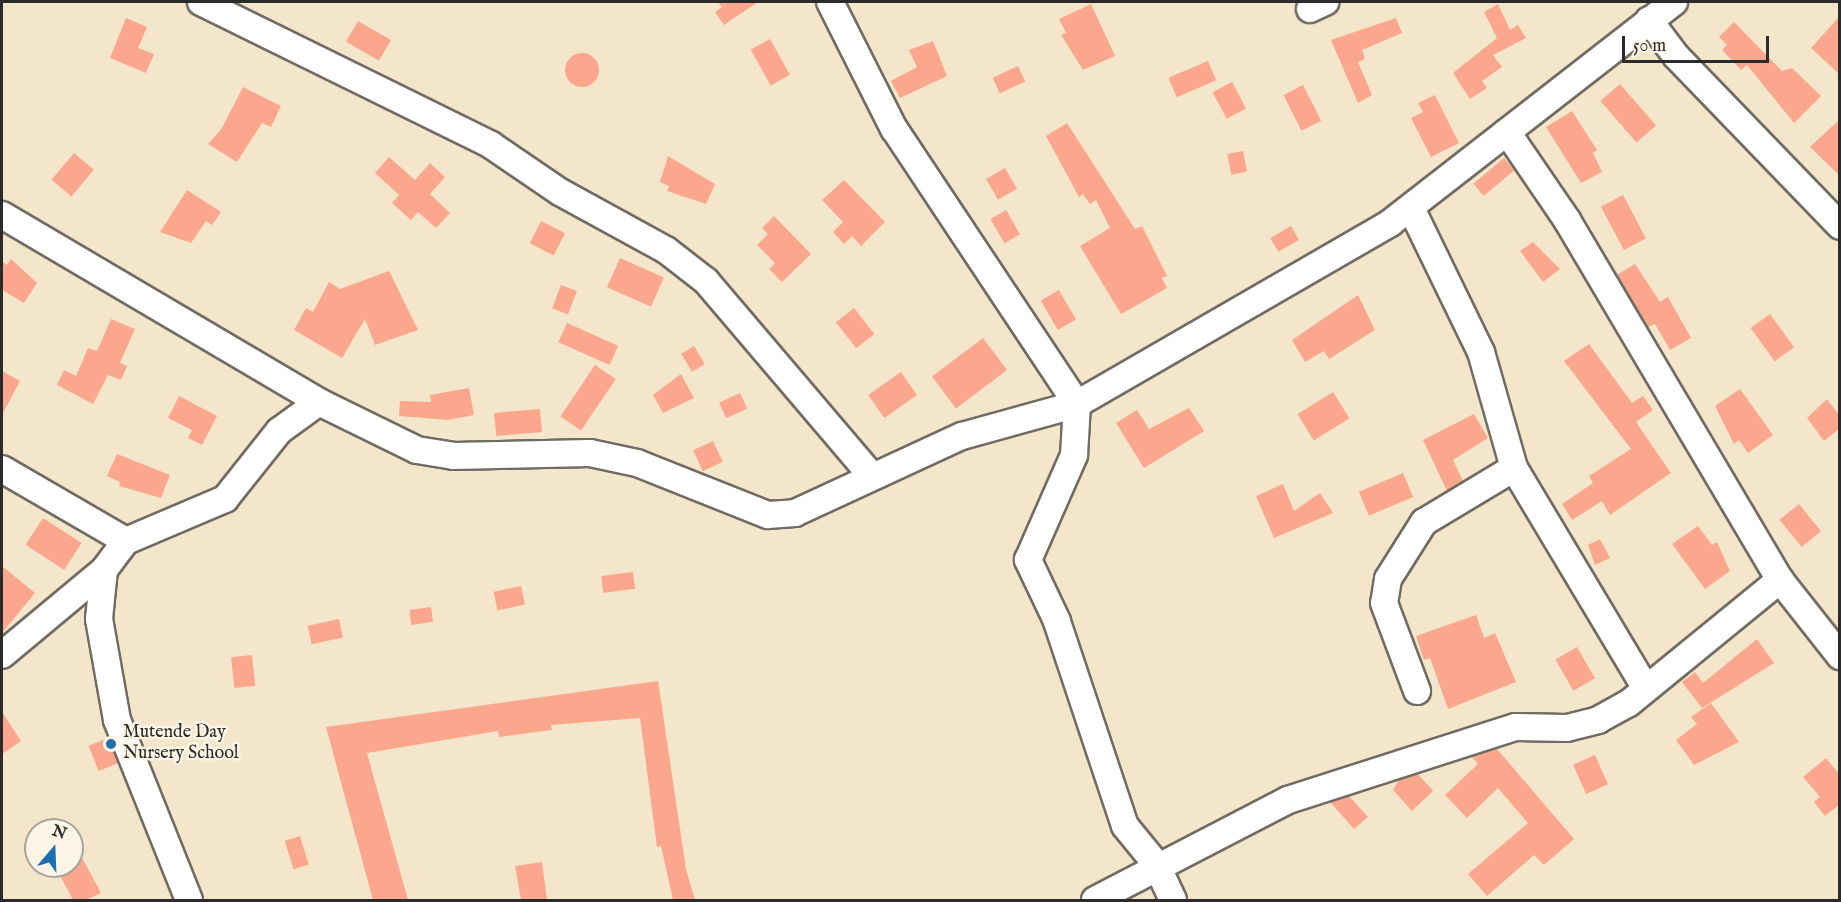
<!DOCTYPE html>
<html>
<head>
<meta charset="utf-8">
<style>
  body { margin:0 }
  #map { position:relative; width:1841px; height:902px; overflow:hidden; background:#f3e6cb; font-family:"IM FELL English",serif }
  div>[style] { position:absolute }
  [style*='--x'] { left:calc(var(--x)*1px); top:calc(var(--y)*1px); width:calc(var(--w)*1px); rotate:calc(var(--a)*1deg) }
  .building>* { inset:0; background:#faa78d; transform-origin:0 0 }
  .round { border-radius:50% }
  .roads { filter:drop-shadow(2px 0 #716c63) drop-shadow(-2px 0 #716c63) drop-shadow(0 2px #716c63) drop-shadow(0 -2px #716c63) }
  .minor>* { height:26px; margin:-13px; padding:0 13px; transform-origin:13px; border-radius:13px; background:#fff }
  .dots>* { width:16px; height:16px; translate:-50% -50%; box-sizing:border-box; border:3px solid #fcf5e5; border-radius:50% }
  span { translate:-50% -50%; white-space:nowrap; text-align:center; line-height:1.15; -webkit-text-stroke:5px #fcf5e5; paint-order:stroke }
  .poi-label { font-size:18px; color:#2b2b2b }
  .left { translate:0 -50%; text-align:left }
  .frame { position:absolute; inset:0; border:3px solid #2b2b2b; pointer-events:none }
  .north { position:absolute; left:24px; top:818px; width:60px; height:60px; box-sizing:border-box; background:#fcf5e5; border:2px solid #a8a49b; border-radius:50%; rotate:19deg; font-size:16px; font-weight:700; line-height:24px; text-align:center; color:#2b2b2b }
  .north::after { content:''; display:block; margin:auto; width:21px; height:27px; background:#1f6fb2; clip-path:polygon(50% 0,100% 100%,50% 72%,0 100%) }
  .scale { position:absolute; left:1622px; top:36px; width:147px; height:27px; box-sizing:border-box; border:3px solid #2b2b2b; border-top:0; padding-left:8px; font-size:18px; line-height:21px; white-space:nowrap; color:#2b2b2b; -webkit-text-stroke:4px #fcf5e5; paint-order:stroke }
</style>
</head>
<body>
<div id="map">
  <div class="building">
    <div style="clip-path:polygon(718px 2px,758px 2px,724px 25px,715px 12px,722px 7px)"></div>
    <div style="clip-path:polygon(1091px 4px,1115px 56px,1083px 70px,1061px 35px,1066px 33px,1059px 19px)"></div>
    <div style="clip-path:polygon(1498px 4px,1510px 30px,1518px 25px,1526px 38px,1493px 55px,1502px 67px,1482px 81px,1487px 88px,1470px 99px,1453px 73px,1497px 38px,1484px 12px)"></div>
    <div style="clip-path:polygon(1839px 17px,1839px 74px,1811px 48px)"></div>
    <div style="clip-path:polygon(126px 18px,147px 27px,138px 48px,154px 54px,146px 73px,110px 58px)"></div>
    <div style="clip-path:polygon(1396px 18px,1402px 33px,1362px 50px,1365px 59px,1358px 62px,1372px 95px,1358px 103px,1331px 40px)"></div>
    <div style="left:358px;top:21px;width:38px;height:24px;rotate:30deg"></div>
    <div style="clip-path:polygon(1734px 22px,1782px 71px,1792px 68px,1821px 96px,1794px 123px,1747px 65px,1741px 70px,1722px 50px,1727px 45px,1719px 37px)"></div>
    <div style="left:770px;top:39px;width:41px;height:22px;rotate:61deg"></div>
    <div style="clip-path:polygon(933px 41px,947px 76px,900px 98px,891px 81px,917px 67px,909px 50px)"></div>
    <div class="round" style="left:565px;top:53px;width:34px;height:34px"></div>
    <div style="left:1208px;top:61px;width:21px;height:43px;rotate:67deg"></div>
    <div style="left:1018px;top:66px;width:17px;height:28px;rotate:65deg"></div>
    <div style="left:1232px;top:82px;width:30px;height:22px;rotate:62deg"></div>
    <div style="left:1620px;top:84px;width:55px;height:26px;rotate:49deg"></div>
    <div style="left:1303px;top:85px;width:40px;height:22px;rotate:63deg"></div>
    <div style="clip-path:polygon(243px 87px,281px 106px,271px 127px,262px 123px,237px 162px,208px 144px,222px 128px)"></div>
    <div style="clip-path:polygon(1435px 95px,1459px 143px,1431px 157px,1411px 118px,1423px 112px,1418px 103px)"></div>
    <div style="clip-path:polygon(1572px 111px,1597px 150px,1593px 153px,1602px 172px,1581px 183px,1546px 127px)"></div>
    <div style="clip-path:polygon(1839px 120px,1839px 175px,1810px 147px)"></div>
    <div style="clip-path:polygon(1067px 123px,1135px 229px,1142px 226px,1167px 276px,1162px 278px,1167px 288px,1121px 314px,1080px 246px,1110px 228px,1096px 200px,1090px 204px,1083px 194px,1079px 197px,1046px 136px)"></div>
    <div style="left:1243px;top:151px;width:21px;height:16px;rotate:79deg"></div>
    <div style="left:74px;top:153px;width:26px;height:35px;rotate:40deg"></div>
    <div style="clip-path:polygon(668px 156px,715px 184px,706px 204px,667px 191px,669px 186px,660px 182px)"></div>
    <div style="clip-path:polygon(389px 157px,415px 180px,430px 163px,445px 177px,430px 194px,450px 213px,436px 228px,418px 212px,411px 220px,392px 203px,399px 195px,375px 173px)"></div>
    <div style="left:1504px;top:158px;width:16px;height:40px;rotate:50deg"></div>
    <div style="left:1005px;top:168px;width:24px;height:22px;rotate:60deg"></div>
    <div style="clip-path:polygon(844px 180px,885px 222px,861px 246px,852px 236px,844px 244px,833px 232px,843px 222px,822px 200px)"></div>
    <div style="clip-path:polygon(187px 190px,221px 212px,212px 225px,206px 221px,191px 243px,160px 232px)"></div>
    <div style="left:1623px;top:195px;width:49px;height:25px;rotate:62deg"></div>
    <div style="left:1006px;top:210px;width:28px;height:18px;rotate:60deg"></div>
    <div style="clip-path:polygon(774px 216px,811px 254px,782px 282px,769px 269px,775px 263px,757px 245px,768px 234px,762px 228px)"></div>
    <div style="left:541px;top:221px;width:27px;height:25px;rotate:27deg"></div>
    <div style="left:1291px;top:226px;width:16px;height:24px;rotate:60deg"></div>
    <div style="clip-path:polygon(1533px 242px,1560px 269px,1543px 282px,1520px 251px)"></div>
    <div style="left:620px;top:258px;width:48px;height:32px;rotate:24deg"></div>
    <div style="clip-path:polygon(11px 259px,37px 283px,24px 303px,2px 290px,2px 261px,7px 265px)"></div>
    <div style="clip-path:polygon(1635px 264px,1660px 302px,1668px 297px,1691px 338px,1670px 350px,1655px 324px,1648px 327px,1617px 275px)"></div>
    <div style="clip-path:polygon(389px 271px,418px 330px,375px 345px,365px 319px,342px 358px,294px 330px,306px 308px,313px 312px,329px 282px,340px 289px)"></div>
    <div style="left:561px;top:285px;width:17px;height:25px;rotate:21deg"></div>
    <div style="left:1059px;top:290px;width:34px;height:21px;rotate:60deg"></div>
    <div style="clip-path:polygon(1358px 295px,1375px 330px,1329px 359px,1324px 351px,1305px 362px,1292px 340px)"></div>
    <div style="left:854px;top:308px;width:33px;height:23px;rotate:52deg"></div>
    <div style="left:1770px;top:314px;width:41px;height:24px;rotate:54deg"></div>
    <div style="clip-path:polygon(111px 319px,135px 329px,120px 363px,127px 366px,121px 380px,108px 375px,93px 404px,57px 385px,64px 370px,76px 376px,88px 348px,97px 351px)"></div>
    <div style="left:567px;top:323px;width:56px;height:21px;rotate:24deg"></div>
    <div style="left:983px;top:338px;width:40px;height:64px;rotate:53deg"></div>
    <div style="clip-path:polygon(1589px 344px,1632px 403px,1643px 396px,1653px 410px,1636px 422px,1671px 473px,1610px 515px,1602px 501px,1572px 520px,1562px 504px,1593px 483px,1589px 476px,1631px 449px,1564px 361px)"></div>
    <div style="left:694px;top:346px;width:21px;height:15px;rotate:59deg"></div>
    <div style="left:595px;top:365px;width:25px;height:62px;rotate:34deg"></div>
    <div style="clip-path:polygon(2px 371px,20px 381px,2px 415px)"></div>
    <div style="left:901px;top:372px;width:28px;height:40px;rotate:55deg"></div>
    <div style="clip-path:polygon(681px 374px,694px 398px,663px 413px,653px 395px)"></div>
    <div style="clip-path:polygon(469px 388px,474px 415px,448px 420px,399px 416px,400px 401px,431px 402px,430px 395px)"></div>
    <div style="clip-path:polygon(1740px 389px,1773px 435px,1748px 453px,1739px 440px,1734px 444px,1715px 406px)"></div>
    <div style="left:1333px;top:392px;width:31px;height:42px;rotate:58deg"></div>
    <div style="left:740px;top:393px;width:17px;height:23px;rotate:65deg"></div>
    <div style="clip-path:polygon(179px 396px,217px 416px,202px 445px,188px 438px,192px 430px,168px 418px)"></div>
    <div style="clip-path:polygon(1827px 399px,1839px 415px,1839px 429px,1824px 441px,1807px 418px)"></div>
    <div style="clip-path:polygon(1189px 408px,1204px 431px,1144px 468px,1116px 423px,1137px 410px,1149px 429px)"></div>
    <div style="left:540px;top:409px;width:23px;height:46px;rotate:85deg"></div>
    <div style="clip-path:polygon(1474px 414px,1488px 438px,1453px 460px,1463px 481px,1447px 491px,1423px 440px)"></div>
    <div style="left:713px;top:441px;width:23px;height:22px;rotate:65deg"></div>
    <div style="clip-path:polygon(117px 454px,170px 475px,161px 498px,119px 486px,120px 482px,107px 476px)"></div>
    <div style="left:1403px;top:473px;width:26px;height:48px;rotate:67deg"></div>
    <div style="clip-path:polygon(1283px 484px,1294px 511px,1320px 493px,1333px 513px,1274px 538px,1256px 496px)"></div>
    <div style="left:1799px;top:504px;width:35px;height:25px;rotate:51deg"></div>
    <div style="left:43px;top:518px;width:46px;height:32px;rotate:33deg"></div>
    <div style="clip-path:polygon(1698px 526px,1712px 545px,1717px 542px,1730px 571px,1705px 589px,1672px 544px)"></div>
    <div style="clip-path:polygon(1600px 539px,1610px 558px,1595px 565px,1588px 545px)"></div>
    <div style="clip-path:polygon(2px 566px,35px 593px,2px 633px)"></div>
    <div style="left:633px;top:572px;width:17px;height:32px;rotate:83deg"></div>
    <div style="left:521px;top:586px;width:19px;height:28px;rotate:78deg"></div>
    <div style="left:431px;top:607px;width:15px;height:22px;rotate:82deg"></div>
    <div style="clip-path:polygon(1476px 615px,1484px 638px,1495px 633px,1516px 682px,1448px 709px,1430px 658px,1424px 660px,1416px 636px)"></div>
    <div style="left:339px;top:619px;width:19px;height:32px;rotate:78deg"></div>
    <div style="clip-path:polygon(1757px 639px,1774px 663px,1702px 708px,1682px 682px,1695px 672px,1703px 683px)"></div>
    <div style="left:1577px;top:647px;width:36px;height:25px;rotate:60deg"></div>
    <div style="left:252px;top:655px;width:31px;height:21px;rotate:84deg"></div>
    <div style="clip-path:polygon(658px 681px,686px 869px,695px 900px,673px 900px,661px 846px,657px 847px,640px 718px,551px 725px,552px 730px,499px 737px,498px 731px,367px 753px,408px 900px,373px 900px,326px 727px)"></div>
    <div style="clip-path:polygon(1711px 703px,1739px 742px,1694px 765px,1676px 740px,1697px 724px,1691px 717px)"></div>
    <div style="clip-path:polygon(2px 712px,21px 741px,2px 754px)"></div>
    <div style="left:108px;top:738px;width:27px;height:21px;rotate:68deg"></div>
    <div style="clip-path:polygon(1497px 749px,1574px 839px,1544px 865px,1534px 855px,1487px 896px,1468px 874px,1528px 823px,1498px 788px,1467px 818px,1445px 795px,1478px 764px,1472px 757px)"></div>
    <div style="left:1595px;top:755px;width:32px;height:24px;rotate:66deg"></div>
    <div style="clip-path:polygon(1826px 758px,1839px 774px,1839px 805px,1825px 816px,1814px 802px,1820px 797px,1803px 777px)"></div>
    <div style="clip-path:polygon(1418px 774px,1433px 791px,1412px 811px,1393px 790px,1399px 780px)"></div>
    <div style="clip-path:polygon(1349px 796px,1368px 817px,1354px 829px,1330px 802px)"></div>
    <div style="left:300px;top:836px;width:30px;height:16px;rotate:73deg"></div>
    <div style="clip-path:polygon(72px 839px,101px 893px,86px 900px,73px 900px,55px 866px,72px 866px)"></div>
    <div style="clip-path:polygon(542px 862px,547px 900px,521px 900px,515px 866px)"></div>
  </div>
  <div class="roads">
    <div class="minor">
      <div style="--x:201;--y:2;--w:323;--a:26.2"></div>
      <div style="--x:491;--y:145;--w:83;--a:34.3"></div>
      <div style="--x:560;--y:192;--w:121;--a:28.7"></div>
      <div style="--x:666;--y:250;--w:51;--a:37.8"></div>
      <div style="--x:706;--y:281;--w:253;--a:49.6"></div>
      <div style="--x:1310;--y:9;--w:17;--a:-25"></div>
      <div style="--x:1649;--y:20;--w:45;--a:53.1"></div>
      <div style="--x:1676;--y:56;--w:236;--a:46"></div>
      <div style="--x:1507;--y:132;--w:107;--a:55.7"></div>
      <div style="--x:1567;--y:220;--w:418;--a:59.4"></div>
      <div style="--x:1780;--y:580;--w:97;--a:51.7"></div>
      <div style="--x:1411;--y:208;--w:160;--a:64.1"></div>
      <div style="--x:1481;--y:352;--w:121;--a:74.1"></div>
      <div style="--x:1514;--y:468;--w:105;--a:149"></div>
      <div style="--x:1424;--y:522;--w:67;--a:122.3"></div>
      <div style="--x:1388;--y:579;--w:24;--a:99"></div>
      <div style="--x:1384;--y:603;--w:94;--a:69.4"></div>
      <div style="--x:2;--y:215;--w:368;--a:30.5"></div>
      <div style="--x:319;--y:402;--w:109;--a:26.1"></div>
      <div style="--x:417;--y:450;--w:37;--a:9"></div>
      <div style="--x:454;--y:456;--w:136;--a:-1.3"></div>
      <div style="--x:590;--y:453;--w:48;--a:12"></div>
      <div style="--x:637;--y:463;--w:141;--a:21.7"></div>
      <div style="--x:768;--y:515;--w:27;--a:-4"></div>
      <div style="--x:795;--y:513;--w:184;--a:-24.8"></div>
      <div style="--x:962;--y:436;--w:119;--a:-15.5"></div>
      <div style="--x:1077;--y:404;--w:330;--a:-123.6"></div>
      <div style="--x:894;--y:129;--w:142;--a:-116.7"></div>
      <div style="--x:1514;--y:468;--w:255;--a:59.1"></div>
      <div style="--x:2;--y:469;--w:143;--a:30.1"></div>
      <div style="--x:2;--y:655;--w:133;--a:-39.8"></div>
      <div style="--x:189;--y:900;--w:194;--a:-111.8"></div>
      <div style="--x:117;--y:720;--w:103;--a:-100.1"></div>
      <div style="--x:99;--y:619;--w:49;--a:-84.2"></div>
      <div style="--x:104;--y:570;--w:36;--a:-53"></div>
      <div style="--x:126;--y:541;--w:108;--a:-23"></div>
      <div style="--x:225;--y:499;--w:87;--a:-51.5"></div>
      <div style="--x:279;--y:431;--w:49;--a:-35.9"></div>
      <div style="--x:1095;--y:900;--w:217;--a:-27.4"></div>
      <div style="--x:1288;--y:800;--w:239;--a:-17.8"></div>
      <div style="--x:1516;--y:727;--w:51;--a:1.1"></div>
      <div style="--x:1567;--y:728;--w:32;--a:-14"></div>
      <div style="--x:1598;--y:720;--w:35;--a:-29"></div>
      <div style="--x:1629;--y:703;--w:195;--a:-39.2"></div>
      <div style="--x:1173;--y:900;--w:38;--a:-115"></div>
      <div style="--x:1157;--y:865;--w:50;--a:-129.4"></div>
      <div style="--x:1125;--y:826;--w:216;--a:-108.4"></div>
      <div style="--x:1057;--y:621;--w:68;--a:-115.4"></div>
      <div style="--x:1028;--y:560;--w:115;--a:-66.3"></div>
      <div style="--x:1074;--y:455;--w:51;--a:-86.6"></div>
      <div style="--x:1077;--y:404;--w:362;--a:-30"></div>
      <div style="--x:1390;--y:223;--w:360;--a:-37.9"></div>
    </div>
  </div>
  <div class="dots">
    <div style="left:111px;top:744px;background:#1f6fb2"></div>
  </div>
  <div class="poi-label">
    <span class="left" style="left:123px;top:744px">Mutende Day<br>Nursery School</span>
  </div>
  <div class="frame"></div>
  <div class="north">N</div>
  <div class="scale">50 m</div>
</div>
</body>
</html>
